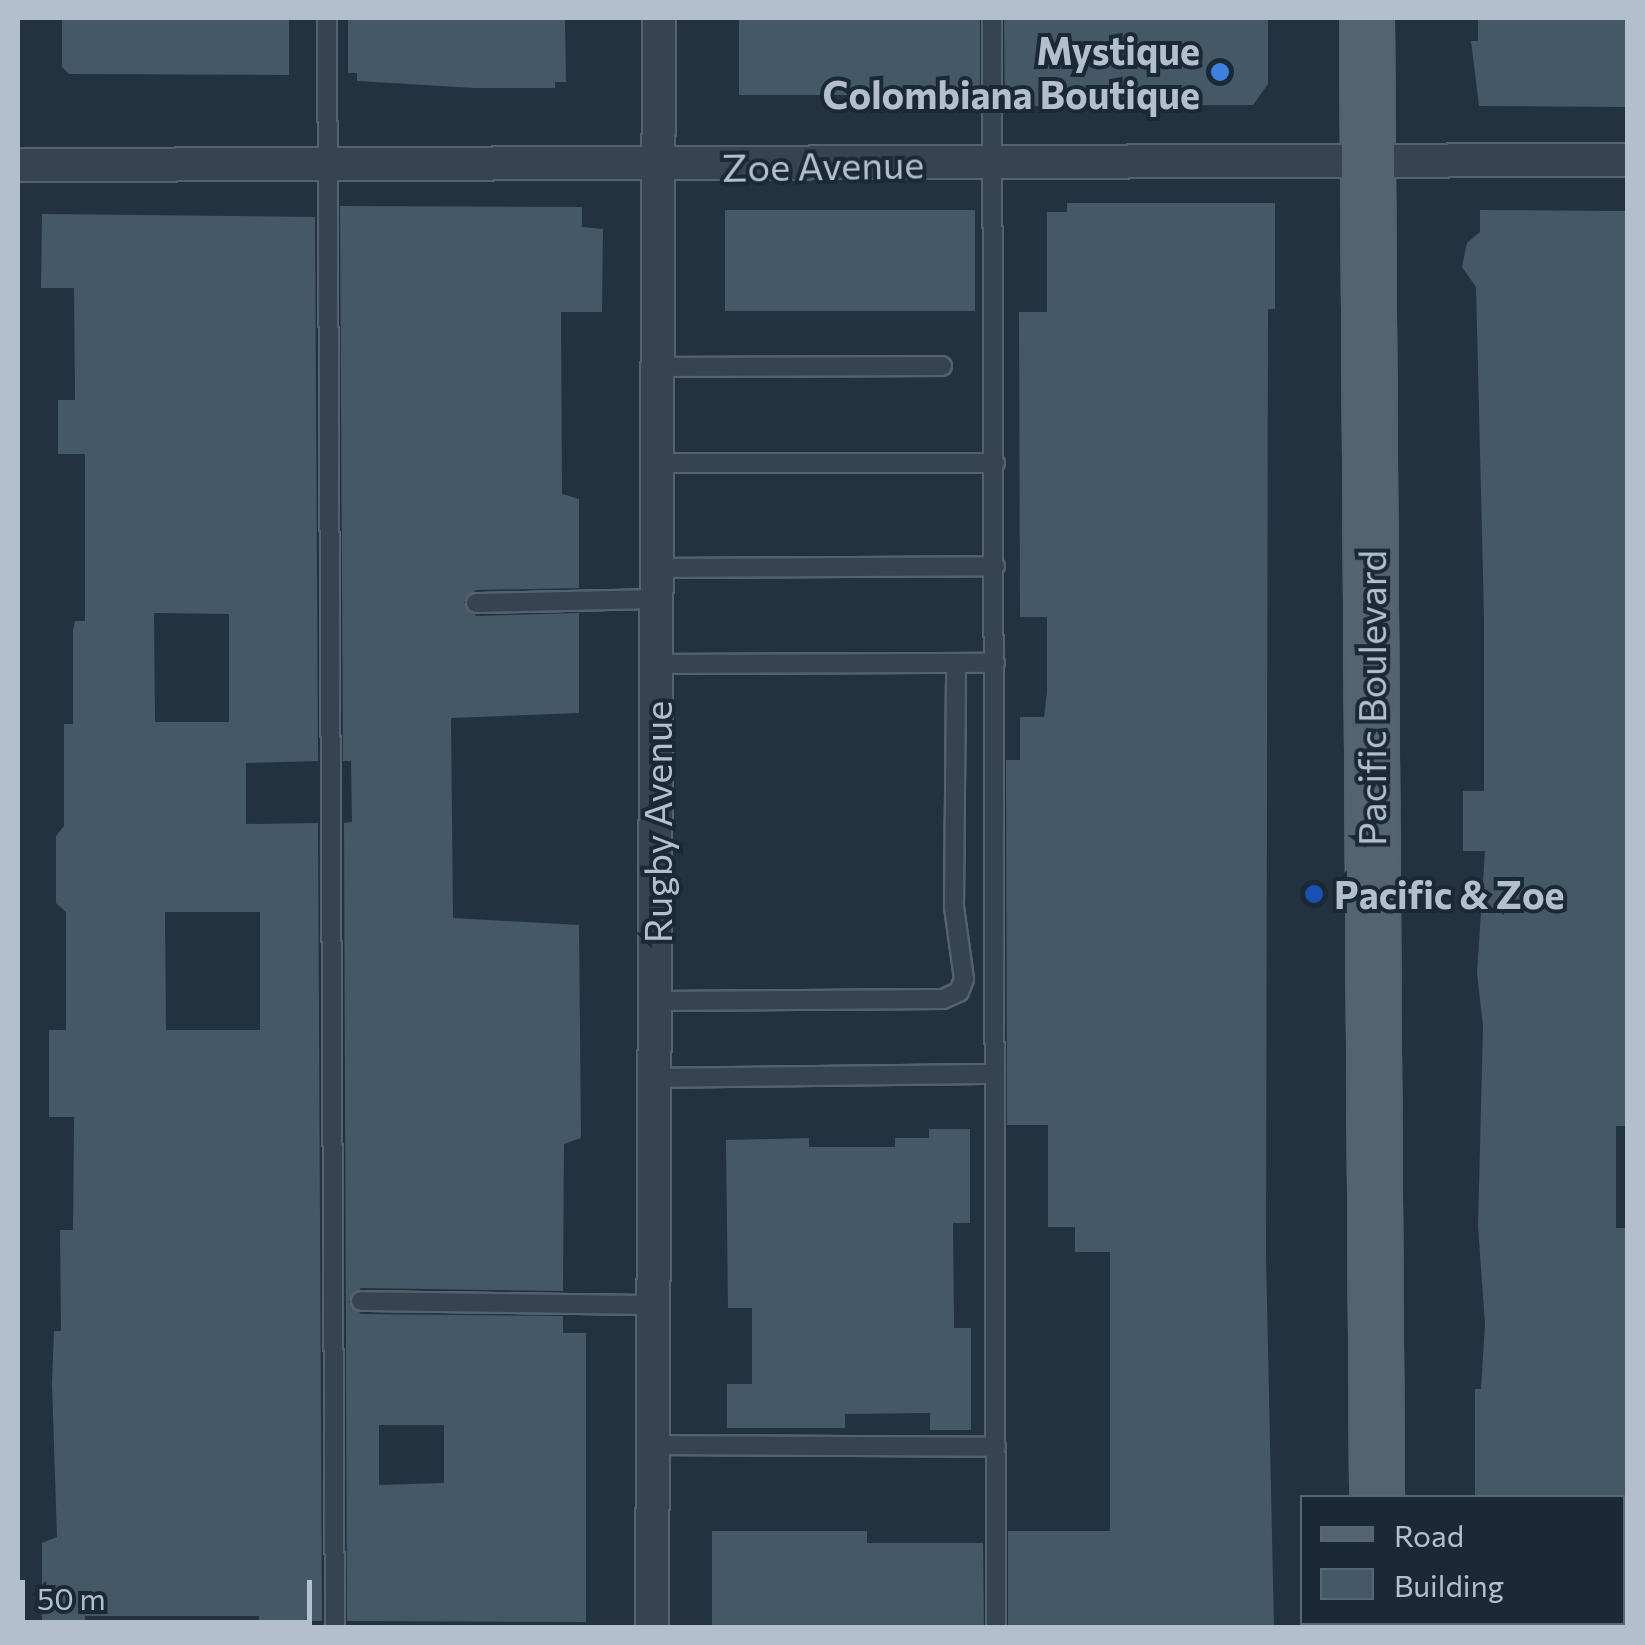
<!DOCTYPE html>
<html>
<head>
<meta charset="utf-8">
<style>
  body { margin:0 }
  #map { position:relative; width:1645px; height:1645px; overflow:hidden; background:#223241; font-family:Commissioner,sans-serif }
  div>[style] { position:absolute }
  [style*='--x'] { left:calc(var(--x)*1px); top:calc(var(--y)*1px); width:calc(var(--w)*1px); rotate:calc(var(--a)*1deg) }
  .building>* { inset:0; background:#455868; transform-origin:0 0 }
  .roads { filter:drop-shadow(2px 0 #54626f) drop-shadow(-2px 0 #54626f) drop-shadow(0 2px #54626f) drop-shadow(0 -2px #54626f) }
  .service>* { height:18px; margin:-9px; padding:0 9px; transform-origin:9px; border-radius:9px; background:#364451 }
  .minor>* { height:32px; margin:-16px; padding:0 16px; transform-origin:16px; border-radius:16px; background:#364451 }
  .primary>* { height:52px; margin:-26px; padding:0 26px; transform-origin:26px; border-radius:26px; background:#546371 }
  .dots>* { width:28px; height:28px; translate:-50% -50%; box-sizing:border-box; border:5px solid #1b2936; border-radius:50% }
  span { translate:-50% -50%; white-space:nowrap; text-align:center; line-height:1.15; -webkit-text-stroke:8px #1b2936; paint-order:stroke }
  .poi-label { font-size:38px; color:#b3bfcc; font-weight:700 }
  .right { translate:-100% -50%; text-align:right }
  .left { translate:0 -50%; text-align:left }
  .street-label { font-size:38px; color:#b3bfcc }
  .frame { position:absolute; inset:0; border:20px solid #b3bfcc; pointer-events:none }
  .legend { position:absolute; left:1300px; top:1495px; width:325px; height:130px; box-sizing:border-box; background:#1b2936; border:2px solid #586572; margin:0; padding:12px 18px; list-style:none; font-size:30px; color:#b3bfcc }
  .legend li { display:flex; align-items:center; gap:20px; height:50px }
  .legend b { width:50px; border:2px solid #586572 }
  .scale { position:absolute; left:20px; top:1580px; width:292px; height:45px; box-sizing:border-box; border:5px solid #b3bfcc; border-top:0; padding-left:12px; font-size:30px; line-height:35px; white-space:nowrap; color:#b3bfcc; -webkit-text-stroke:8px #1b2936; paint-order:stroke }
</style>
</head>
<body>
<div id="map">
  <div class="building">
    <div style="clip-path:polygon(62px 18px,289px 18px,289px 75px,69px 74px,62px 67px)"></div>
    <div style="clip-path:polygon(348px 18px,565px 18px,566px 82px,555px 82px,555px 88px,475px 88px,357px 81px,357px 73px,348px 73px)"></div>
    <div style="left:739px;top:18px;width:241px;height:77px"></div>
    <div style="clip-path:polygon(1004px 18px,1268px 18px,1268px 84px,1253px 105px,1005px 106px)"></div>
    <div style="clip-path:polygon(1478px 18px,1628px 18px,1628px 107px,1479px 106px,1471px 41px,1478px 41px)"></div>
    <div style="clip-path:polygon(1067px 203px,1275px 203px,1275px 309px,1268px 309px,1266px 1256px,1274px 1628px,1008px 1628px,1008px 1531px,1110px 1531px,1110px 1252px,1075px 1252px,1075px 1227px,1048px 1227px,1048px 1125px,1007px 1125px,1006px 760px,1020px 760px,1020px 717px,1044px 717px,1047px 692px,1047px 617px,1020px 617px,1019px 312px,1047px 312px,1047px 212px,1067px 212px)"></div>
    <div style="clip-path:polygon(evenodd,340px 206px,582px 207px,582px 227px,603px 229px,602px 312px,561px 312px,562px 494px,579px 499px,579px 588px,476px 590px,464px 602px,476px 616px,579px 613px,579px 713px,451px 718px,453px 918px,579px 925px,581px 1138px,564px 1144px,563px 1291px,361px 1288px,349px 1302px,361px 1314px,563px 1316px,563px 1333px,586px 1333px,586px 1622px,347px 1621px,344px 823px,352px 822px,351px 761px,343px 761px,340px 206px,379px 1425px,444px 1425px,444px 1483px,379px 1485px,379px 1425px)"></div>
    <div style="left:725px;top:210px;width:250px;height:101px"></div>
    <div style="clip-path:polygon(1480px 210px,1628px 211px,1628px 1126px,1616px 1126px,1616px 1228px,1628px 1228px,1628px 1498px,1475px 1498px,1475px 1389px,1481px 1389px,1485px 1324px,1478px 1226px,1483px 1026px,1477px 973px,1485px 851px,1463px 851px,1463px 791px,1484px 791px,1484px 616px,1476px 287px,1462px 267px,1467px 243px,1480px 232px)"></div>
    <div style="clip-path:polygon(evenodd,42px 214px,315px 217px,318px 761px,246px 763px,246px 824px,318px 823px,322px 1621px,306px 1621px,306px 1628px,259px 1628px,259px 1616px,85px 1616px,85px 1628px,45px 1628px,42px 1622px,42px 1543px,57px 1537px,52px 1384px,54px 1331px,61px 1331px,60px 1230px,73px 1230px,74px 1117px,49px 1117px,49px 1030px,66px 1030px,66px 912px,56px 903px,56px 836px,64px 826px,64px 724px,73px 724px,73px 630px,75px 621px,85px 621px,85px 454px,58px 454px,58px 400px,75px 400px,74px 288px,41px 288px,42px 214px,154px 613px,229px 614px,229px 722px,155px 722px,154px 613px,42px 214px,165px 912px,260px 912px,260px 1030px,166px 1030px,165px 912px)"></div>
    <div style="clip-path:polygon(929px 1129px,970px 1129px,970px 1223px,953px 1223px,954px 1328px,971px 1328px,971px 1430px,930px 1430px,930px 1413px,845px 1414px,845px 1428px,727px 1428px,727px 1384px,752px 1384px,752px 1308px,728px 1308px,726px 1140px,809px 1138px,809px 1147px,895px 1147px,895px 1138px,929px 1138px)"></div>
    <div style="clip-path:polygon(712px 1531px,867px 1531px,867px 1543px,983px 1543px,984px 1628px,712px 1628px)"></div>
  </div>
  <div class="roads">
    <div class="service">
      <div style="--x:327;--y:18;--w:1610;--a:89.72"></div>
      <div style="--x:992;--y:18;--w:1610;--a:89.86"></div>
      <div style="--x:660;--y:367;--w:282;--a:-0.2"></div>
      <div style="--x:659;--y:463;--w:336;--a:0"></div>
      <div style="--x:658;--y:568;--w:337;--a:-0.3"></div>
      <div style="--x:476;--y:603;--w:182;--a:-1.3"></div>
      <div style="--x:657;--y:664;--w:338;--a:-0.2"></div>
      <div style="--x:656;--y:1001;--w:287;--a:-0.4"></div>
      <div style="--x:943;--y:999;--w:17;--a:-24"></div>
      <div style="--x:959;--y:992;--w:14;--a:-69"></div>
      <div style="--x:964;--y:979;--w:73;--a:-97.9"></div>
      <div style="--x:954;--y:907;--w:244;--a:-89.5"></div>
      <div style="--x:655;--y:1078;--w:340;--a:-0.7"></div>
      <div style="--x:361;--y:1301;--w:293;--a:0.8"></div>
      <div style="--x:653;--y:1445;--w:343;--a:0.3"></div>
    </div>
    <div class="minor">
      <div style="--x:18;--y:165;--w:1610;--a:-0.18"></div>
      <div style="--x:652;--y:1628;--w:1610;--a:-89.75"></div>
    </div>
    <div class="primary">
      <div style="--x:1367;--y:18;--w:1480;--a:89.61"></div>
      <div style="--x:1378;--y:1622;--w:6;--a:90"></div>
    </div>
  </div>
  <div class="dots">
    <div style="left:1220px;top:72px;background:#3f7fe0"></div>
    <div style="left:1314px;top:894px;background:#1a4fb4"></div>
  </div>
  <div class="poi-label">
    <span class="right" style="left:1200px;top:72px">Mystique<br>Colombiana Boutique</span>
    <span class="left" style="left:1334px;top:894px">Pacific &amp; Zoe</span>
  </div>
  <div class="street-label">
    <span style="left:823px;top:165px;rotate:-1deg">Zoe Avenue</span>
    <span style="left:1371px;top:698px;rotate:-90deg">Pacific Boulevard</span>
    <span style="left:657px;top:822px;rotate:-90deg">Rugby Avenue</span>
  </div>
  <div class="frame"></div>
  <ul class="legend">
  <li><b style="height:12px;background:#546371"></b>Road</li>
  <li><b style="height:28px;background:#455868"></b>Building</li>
  </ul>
  <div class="scale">50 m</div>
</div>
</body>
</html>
